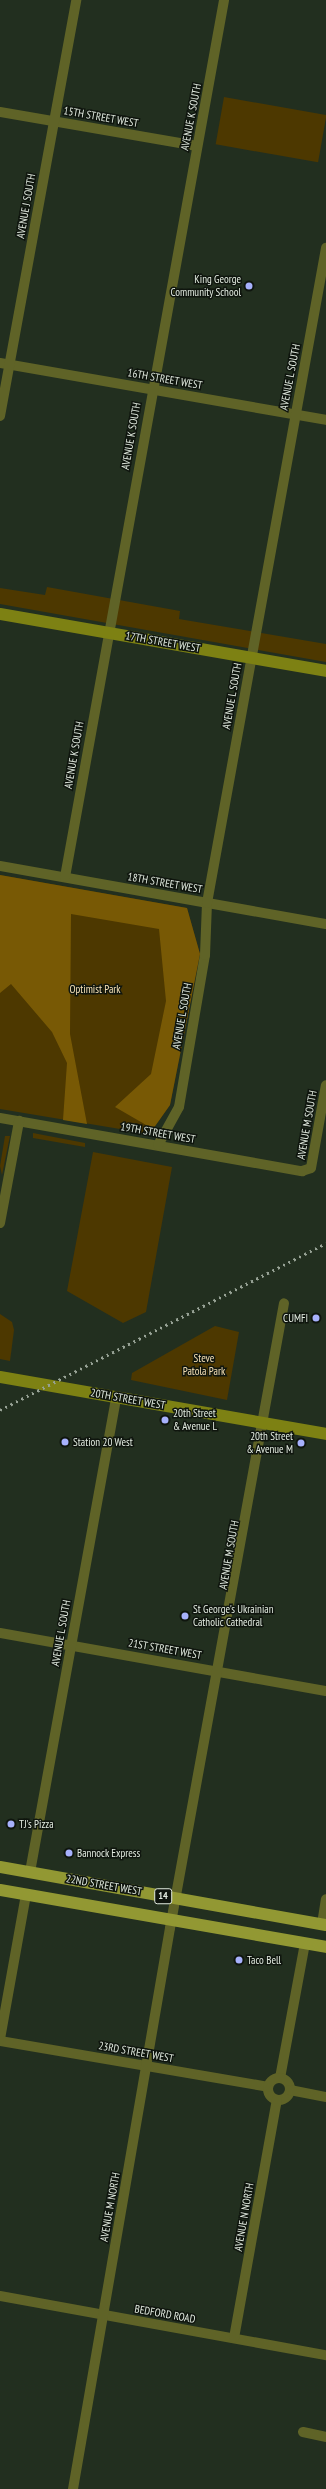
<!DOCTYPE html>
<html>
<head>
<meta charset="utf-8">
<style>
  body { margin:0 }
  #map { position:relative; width:326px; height:2489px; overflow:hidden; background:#222f1f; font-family:"PT Sans Narrow",sans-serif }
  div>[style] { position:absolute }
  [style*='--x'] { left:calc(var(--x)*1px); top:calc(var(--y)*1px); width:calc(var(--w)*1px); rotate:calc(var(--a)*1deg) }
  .green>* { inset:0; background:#4d3800; transform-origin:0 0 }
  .forest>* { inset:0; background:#785905 }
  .street>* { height:10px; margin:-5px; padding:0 5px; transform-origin:5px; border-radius:5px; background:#5f6327 }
  .street>.ring { margin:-5px; padding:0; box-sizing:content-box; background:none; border:10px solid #5f6327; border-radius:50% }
  .secondary>* { height:12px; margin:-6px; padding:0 6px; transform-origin:6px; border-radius:6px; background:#7d8113 }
  .primary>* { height:12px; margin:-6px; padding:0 6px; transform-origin:6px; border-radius:6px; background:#929833 }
  .rail>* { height:3px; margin-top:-1.5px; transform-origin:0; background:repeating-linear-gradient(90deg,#97a295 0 2px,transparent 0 6px) }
  .dots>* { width:11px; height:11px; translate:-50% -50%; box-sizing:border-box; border:2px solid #0f150e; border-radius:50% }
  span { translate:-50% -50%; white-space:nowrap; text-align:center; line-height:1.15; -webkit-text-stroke:3px #0f150e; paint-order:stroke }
  .shield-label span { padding:1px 3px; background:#0f150e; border:1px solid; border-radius:3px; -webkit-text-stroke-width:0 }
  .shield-label { font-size:10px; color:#e3ece1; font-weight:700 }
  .street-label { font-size:11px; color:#e3ece1 }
  .poi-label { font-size:11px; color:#e3ece1 }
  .right { translate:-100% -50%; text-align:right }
  .left { translate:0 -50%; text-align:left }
  .park-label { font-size:11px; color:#f6e1b6 }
</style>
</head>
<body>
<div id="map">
  <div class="green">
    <div style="left:224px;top:97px;width:104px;height:48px;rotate:10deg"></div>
    <div style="clip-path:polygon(47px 587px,180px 611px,179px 619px,326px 644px,326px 662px,0 604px,0 588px,45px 595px)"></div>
    <div style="clip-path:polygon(0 875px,187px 908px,200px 954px,170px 1105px,153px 1129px,144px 1133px,0 1109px)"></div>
    <div style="clip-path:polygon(33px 1133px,85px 1143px,85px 1147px,33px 1138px)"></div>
    <div style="clip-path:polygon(5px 1136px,10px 1136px,2px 1175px,0 1166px)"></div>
    <div style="clip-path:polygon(93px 1152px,172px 1167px,146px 1312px,123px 1323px,67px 1291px)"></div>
    <div style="clip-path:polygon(0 1314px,12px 1322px,14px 1330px,10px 1361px,0 1359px)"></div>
    <div style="clip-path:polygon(215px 1326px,239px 1332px,227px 1400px,131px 1380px,132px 1373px)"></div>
  </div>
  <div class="forest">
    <div style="clip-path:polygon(0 875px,187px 908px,200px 954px,170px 1105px,153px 1129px,115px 1107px,151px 1074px,166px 1001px,159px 929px,71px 914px,70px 1034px,87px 1124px,63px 1120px,67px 1063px,52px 1032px,11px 984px,0 993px)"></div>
  </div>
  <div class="street">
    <div style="--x:0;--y:112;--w:200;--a:9.8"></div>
    <div style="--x:0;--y:363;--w:331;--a:9.9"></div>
    <div style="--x:0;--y:416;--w:423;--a:-79.6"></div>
    <div style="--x:0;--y:866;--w:331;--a:10.1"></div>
    <div style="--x:65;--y:877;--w:891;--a:-79.72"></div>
    <div style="--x:0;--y:1118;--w:307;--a:10"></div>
    <div style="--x:302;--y:1171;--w:9;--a:-18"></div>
    <div style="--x:311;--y:1168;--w:84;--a:-79.8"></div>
    <div style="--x:158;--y:1145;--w:43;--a:-61.1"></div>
    <div style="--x:179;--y:1107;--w:154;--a:-80.3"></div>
    <div style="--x:205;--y:955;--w:52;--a:-87.8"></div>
    <div style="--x:207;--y:903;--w:666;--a:-79.7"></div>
    <div style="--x:0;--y:1223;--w:104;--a:-79.4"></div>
    <div style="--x:0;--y:1633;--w:331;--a:10.1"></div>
    <div style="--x:30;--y:1872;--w:483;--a:-79.7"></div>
    <div style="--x:322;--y:1924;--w:25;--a:-81"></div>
    <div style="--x:0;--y:2039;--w:146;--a:-79.8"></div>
    <div style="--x:0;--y:2041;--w:272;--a:9.7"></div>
    <div style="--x:280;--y:2078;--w:137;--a:-79.5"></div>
    <div class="ring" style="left:268px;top:2078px;width:12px;height:12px"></div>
    <div style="--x:290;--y:2090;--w:37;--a:11"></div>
    <div style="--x:0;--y:2296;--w:331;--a:10.3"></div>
    <div style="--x:234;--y:2338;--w:242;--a:-79.8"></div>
    <div style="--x:303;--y:2432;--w:24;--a:12"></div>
    <div style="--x:73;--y:2489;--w:569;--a:-80.19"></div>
    <div style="--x:170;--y:1928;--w:635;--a:-79.66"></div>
  </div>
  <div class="secondary">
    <div style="--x:0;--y:614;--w:331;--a:9.9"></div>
    <div style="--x:0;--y:1377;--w:331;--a:9.9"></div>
  </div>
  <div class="primary">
    <div style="--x:0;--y:1867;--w:331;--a:10.1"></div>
    <div style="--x:0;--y:1890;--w:331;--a:9.9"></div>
  </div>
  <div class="rail">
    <div style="--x:0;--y:1410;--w:366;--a:-27.1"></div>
  </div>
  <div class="dots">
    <div style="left:249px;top:286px;background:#a7b1fc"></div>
    <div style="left:316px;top:1318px;background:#a7b1fc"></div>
    <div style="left:165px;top:1420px;background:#a7b1fc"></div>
    <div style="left:65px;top:1442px;background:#a7b1fc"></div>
    <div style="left:301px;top:1443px;background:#a7b1fc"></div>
    <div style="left:185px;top:1616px;background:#a7b1fc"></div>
    <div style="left:11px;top:1824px;background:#a7b1fc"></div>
    <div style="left:69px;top:1853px;background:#a7b1fc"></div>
    <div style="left:239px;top:1960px;background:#a7b1fc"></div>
  </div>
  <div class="shield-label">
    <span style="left:163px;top:1896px">14</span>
  </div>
  <div class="street-label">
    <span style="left:101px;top:117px;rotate:10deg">15TH STREET WEST</span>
    <span style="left:191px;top:117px;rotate:-79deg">AVENUE K SOUTH</span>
    <span style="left:26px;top:206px;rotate:-80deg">AVENUE J SOUTH</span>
    <span style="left:290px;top:377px;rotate:-79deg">AVENUE L SOUTH</span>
    <span style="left:165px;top:379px;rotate:10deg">16TH STREET WEST</span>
    <span style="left:131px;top:436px;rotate:-80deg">AVENUE K SOUTH</span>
    <span style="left:163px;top:642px;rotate:10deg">17TH STREET WEST</span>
    <span style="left:232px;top:696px;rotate:-80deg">AVENUE L SOUTH</span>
    <span style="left:74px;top:755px;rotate:-80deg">AVENUE K SOUTH</span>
    <span style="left:165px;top:883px;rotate:10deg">18TH STREET WEST</span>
    <span style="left:182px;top:1016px;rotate:-80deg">AVENUE L SOUTH</span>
    <span style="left:307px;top:1125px;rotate:-80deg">AVENUE M SOUTH</span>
    <span style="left:158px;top:1133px;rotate:10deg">19TH STREET WEST</span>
    <span style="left:128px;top:1399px;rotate:10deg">20TH STREET WEST</span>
    <span style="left:229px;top:1555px;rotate:-80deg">AVENUE M SOUTH</span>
    <span style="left:61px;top:1633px;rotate:-80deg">AVENUE L SOUTH</span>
    <span style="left:165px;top:1649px;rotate:10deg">21ST STREET WEST</span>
    <span style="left:104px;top:1885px;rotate:10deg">22ND STREET WEST</span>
    <span style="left:136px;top:2052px;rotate:10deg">23RD STREET WEST</span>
    <span style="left:110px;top:2207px;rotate:-80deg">AVENUE M NORTH</span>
    <span style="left:244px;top:2217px;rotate:-80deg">AVENUE N NORTH</span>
    <span style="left:165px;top:2314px;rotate:10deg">BEDFORD ROAD</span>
  </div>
  <div class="poi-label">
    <span class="right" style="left:241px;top:286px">King George<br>Community School</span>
    <span class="right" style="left:308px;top:1318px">CUMFI</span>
    <span class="left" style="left:173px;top:1420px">20th Street<br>&amp; Avenue L</span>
    <span class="right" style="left:293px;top:1443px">20th Street<br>&amp; Avenue M</span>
    <span class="left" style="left:73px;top:1442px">Station 20 West</span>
    <span class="left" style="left:193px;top:1616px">St George's Ukrainian<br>Catholic Cathedral</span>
    <span class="left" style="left:19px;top:1824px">TJ's Pizza</span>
    <span class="left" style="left:77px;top:1853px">Bannock Express</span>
    <span class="left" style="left:247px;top:1960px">Taco Bell</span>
  </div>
  <div class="park-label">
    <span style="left:95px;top:989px">Optimist Park</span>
    <span style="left:204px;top:1365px">Steve<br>Patola Park</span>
  </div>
</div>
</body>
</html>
